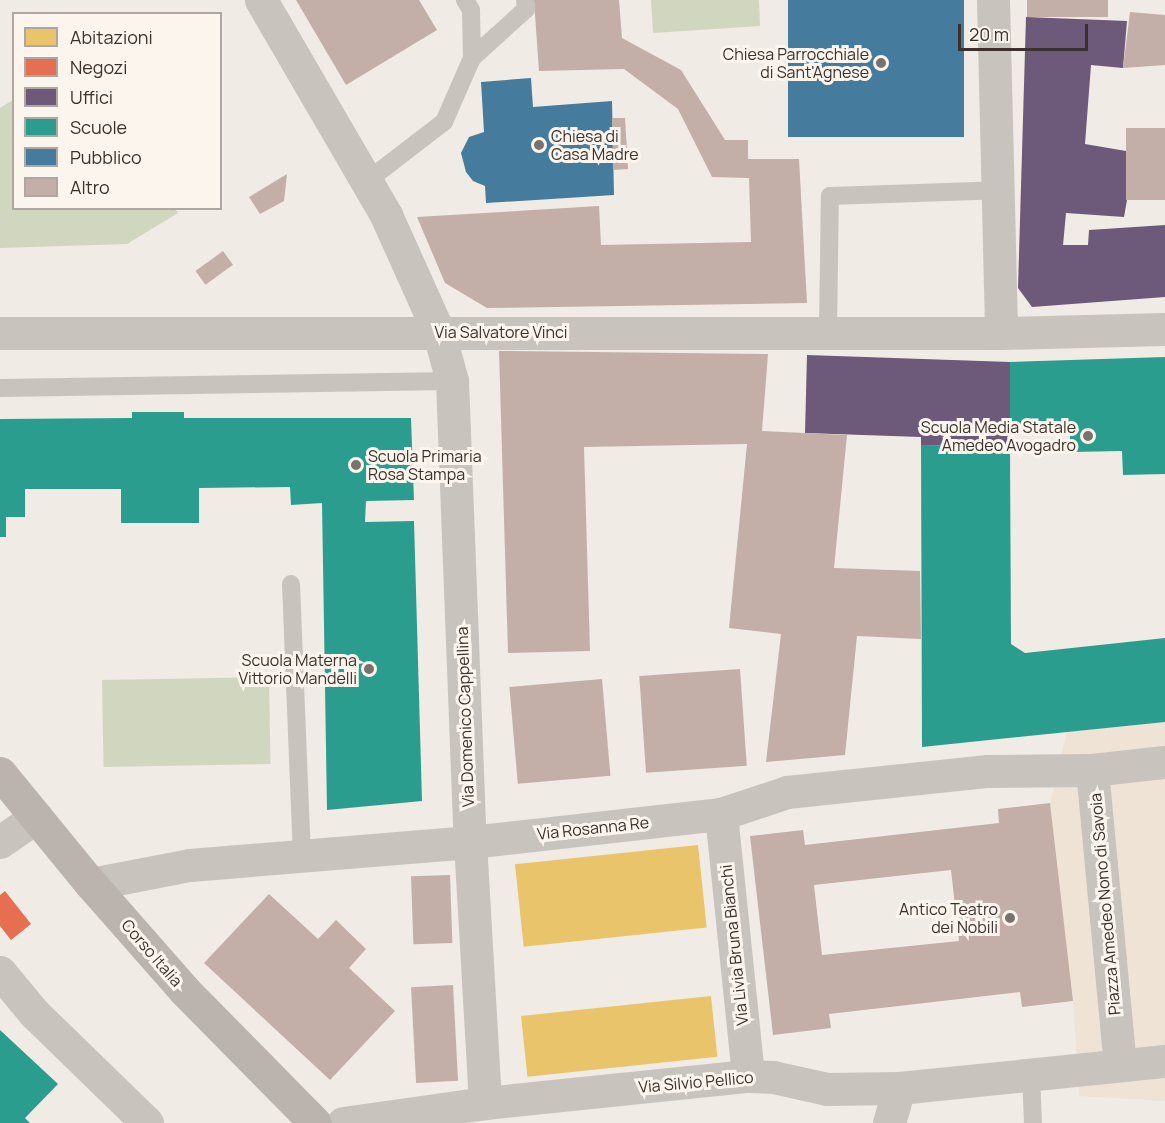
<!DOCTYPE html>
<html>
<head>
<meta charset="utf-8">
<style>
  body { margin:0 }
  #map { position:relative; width:1165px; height:1123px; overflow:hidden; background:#f0ebe5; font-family:Manrope,sans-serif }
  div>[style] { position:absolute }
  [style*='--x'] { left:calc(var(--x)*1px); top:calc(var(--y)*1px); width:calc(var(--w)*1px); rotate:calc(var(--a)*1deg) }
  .green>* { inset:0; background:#d1d6bf; transform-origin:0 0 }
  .plaza>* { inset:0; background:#eee3d5 }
  .homes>* { inset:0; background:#e9c46a; transform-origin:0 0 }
  .shops>* { inset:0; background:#e76f51 }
  .offices>* { inset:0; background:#6d597a }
  .schools>* { inset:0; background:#2a9d8f }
  .public>* { inset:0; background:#457b9d; transform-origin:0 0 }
  .building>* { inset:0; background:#c3afa7; transform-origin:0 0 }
  .service>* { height:18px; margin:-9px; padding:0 9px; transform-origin:9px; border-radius:9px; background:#c9c3be }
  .minor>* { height:33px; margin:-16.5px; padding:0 16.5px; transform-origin:16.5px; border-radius:16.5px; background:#c9c3be }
  .secondary>* { height:33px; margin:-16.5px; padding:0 16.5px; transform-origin:16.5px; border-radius:16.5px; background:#bab3ae }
  .dots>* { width:16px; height:16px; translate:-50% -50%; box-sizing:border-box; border:3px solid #fbf5ee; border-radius:50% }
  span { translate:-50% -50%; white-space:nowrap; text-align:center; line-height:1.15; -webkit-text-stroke:6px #fbf5ee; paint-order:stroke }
  .poi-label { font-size:16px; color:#3b302b }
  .right { translate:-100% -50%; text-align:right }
  .left { translate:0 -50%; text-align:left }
  .street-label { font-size:16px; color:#3b302b }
  .legend { position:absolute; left:12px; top:12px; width:210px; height:198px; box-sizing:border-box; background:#fbf5ee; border:2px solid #aea6a0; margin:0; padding:8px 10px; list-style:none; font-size:18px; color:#3b302b }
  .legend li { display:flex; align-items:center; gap:12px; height:30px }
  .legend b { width:30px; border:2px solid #aea6a0 }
  .scale { position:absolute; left:958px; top:24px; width:130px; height:27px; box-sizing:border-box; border:3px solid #3b302b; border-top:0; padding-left:8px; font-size:18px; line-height:21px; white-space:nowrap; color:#3b302b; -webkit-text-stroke:4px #fbf5ee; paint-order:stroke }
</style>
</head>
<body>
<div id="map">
  <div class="green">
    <div style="clip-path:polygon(651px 0,759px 0,760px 26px,653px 33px)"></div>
    <div style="clip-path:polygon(13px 100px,14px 208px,175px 208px,178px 213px,127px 244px,0 248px,0 108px)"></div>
    <div style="left:269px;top:677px;width:87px;height:167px;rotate:89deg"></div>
  </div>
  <div class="plaza">
    <div style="clip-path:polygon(1165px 722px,1165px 1101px,1079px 1096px,1073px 1001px,1050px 803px,1067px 732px)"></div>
  </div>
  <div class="homes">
    <div style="left:698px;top:845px;width:83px;height:184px;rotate:84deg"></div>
    <div style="left:711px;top:996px;width:61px;height:191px;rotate:84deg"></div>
  </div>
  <div class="shops">
    <div style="clip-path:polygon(5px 891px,31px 924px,11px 940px,0 926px,0 895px)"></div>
  </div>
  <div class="offices">
    <div style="clip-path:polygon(1026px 17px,1127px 21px,1123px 68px,1091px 65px,1085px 144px,1126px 151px,1127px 200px,1124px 217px,1066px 213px,1063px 245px,1088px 245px,1089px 230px,1165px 225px,1165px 297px,1032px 307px,1018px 288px)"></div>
    <div style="clip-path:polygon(807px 355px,1010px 362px,1010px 446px,921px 445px,921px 437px,805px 433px)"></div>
  </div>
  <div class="schools">
    <div style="clip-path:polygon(1165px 357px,1165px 474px,1123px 475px,1122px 451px,1070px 452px,1070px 426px,1010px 425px,1010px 362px)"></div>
    <div style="clip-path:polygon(132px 412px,184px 412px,184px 418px,411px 418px,414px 500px,366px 501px,365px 522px,414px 521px,422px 801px,327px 810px,322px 503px,291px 505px,290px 487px,199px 488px,199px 523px,121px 523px,121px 489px,25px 489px,25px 517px,6px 517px,6px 537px,0 537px,0 419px,132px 418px)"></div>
    <div style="clip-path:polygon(921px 445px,1010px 446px,1011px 644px,1025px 653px,1165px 638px,1165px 722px,922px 747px)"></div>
    <div style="clip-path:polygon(0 1030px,58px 1084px,25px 1118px,30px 1123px,0 1123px)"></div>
  </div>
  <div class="public">
    <div style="left:788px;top:0;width:176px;height:137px"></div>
    <div style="clip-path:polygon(531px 78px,533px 107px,612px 101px,614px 195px,486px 203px,485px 186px,473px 181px,466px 172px,461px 153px,469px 137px,484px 132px,481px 82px)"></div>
  </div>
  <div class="building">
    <div style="clip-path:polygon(296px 0,419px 0,437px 30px,346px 85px)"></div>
    <div style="clip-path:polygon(534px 0,619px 0,622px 38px,681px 70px,725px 140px,748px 140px,748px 159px,799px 159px,807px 303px,487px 308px,445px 283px,417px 217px,599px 206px,601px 245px,751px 242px,749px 178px,712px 177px,678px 109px,624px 69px,539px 71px)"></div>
    <div style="left:1027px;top:0;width:81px;height:17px"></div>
    <div style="clip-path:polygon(1130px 12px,1165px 15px,1165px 65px,1123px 68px)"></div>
    <div style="clip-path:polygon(612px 118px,625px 118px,628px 169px,613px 170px)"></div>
    <div style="left:1165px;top:128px;width:72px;height:39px;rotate:90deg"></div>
    <div style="clip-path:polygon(287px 174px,284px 201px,260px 214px,249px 197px)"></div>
    <div style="left:223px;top:251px;width:17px;height:34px;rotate:54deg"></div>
    <div style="clip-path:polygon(499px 351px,768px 354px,762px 431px,847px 435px,834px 568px,920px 571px,921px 639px,857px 636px,845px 755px,766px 762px,781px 634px,729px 628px,747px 444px,584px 447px,590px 651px,508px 653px)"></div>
    <div style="left:740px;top:669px;width:97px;height:101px;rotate:86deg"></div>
    <div style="left:602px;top:679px;width:97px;height:93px;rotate:85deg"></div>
    <div style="clip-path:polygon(evenodd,1050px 803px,1073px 1001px,1022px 1007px,1020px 992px,829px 1014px,831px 1028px,773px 1035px,750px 836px,803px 830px,805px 845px,999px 823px,998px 809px,1050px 803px,951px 870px,959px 941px,822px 955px,814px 885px,951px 870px)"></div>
    <div style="left:450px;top:875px;width:68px;height:39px;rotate:88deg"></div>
    <div style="clip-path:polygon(269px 894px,318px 939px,336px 920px,366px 949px,349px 968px,395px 1011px,330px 1080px,204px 963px)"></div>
    <div style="left:453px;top:985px;width:96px;height:42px;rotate:87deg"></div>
  </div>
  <div class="service">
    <div style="--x:472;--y:58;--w:73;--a:-42.2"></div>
    <div style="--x:526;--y:9;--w:9;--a:-96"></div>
    <div style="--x:367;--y:181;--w:97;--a:-37.5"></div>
    <div style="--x:444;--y:122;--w:70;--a:-66.4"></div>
    <div style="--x:472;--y:58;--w:48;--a:-91.2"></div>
    <div style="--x:471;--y:10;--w:12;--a:-121"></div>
    <div style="--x:828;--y:331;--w:135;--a:-89.2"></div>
    <div style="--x:830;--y:196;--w:168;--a:-2"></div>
    <div style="--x:0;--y:388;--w:452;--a:-0.9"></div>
    <div style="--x:291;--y:584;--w:272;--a:87.7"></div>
    <div style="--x:1031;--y:1074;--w:49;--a:87.7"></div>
  </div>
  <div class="minor">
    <div style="--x:261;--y:0;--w:249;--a:59.8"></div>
    <div style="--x:386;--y:215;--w:129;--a:65.8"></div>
    <div style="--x:439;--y:333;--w:50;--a:74.8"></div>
    <div style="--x:452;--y:381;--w:461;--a:87.8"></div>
    <div style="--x:470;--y:842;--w:261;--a:86.7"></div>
    <div style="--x:993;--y:0;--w:333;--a:88.6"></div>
    <div style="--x:0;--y:333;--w:1001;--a:0"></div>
    <div style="--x:1001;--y:333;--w:164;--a:-1.4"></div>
    <div style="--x:1092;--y:770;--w:296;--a:84.6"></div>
    <div style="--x:721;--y:814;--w:263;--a:84.1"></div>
    <div style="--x:0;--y:842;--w:44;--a:-34.8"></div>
    <div style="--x:91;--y:884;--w:101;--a:-10.9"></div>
    <div style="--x:190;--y:865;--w:281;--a:-4.7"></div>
    <div style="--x:470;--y:842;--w:253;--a:-6.4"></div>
    <div style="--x:721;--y:814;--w:70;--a:-18.4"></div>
    <div style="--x:787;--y:792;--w:202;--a:-6"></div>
    <div style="--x:988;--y:771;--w:104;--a:-0.6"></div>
    <div style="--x:1092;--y:770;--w:73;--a:-6.3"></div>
    <div style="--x:0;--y:972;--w:53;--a:50.3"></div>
    <div style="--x:34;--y:1013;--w:158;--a:44.2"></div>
    <div style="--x:343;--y:1123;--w:143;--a:-8"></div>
    <div style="--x:485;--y:1103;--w:264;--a:-5.9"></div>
    <div style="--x:748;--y:1076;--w:25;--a:2"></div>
    <div style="--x:773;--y:1077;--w:55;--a:12.5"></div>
    <div style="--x:827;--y:1089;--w:72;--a:-0.8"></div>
    <div style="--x:899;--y:1088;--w:267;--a:-5.8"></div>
    <div style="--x:889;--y:1123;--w:36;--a:-74"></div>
  </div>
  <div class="secondary">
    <div style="--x:0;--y:773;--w:144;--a:50.7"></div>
    <div style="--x:91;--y:884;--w:142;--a:48.7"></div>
    <div style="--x:185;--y:991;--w:185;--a:45.4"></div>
  </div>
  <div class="dots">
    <div style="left:881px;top:63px;background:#7a716c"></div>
    <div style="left:539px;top:145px;background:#7a716c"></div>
    <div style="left:1088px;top:436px;background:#7a716c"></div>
    <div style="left:356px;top:465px;background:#7a716c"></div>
    <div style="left:369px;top:669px;background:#7a716c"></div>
    <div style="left:1010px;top:918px;background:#7a716c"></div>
  </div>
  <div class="poi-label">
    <span class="right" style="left:869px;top:63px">Chiesa Parrocchiale<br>di Sant'Agnese</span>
    <span class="left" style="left:551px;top:145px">Chiesa di<br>Casa Madre</span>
    <span class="right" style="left:1076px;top:436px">Scuola Media Statale<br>Amedeo Avogadro</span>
    <span class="left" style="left:368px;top:465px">Scuola Primaria<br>Rosa Stampa</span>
    <span class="right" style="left:357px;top:669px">Scuola Materna<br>Vittorio Mandelli</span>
    <span class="right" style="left:998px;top:918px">Antico Teatro<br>dei Nobili</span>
  </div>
  <div class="street-label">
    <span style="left:501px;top:332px">Via Salvatore Vinci</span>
    <span style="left:465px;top:717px;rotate:-92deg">Via Domenico Cappellina</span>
    <span style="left:593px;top:828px;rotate:-6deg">Via Rosanna Re</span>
    <span style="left:1105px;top:904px;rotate:-95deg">Piazza Amedeo Nono di Savoia</span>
    <span style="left:734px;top:945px;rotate:-96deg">Via Livia Bruna Bianchi</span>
    <span style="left:152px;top:953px;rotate:49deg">Corso Italia</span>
    <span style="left:696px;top:1082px;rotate:-5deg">Via Silvio Pellico</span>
  </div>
  <ul class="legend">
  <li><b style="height:16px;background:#e9c46a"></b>Abitazioni</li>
  <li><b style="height:16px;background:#e76f51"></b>Negozi</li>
  <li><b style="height:16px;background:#6d597a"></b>Uffici</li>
  <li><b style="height:16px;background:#2a9d8f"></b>Scuole</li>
  <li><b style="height:16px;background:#457b9d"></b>Pubblico</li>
  <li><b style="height:16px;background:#c3afa7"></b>Altro</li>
  </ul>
  <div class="scale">20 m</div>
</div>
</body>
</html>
